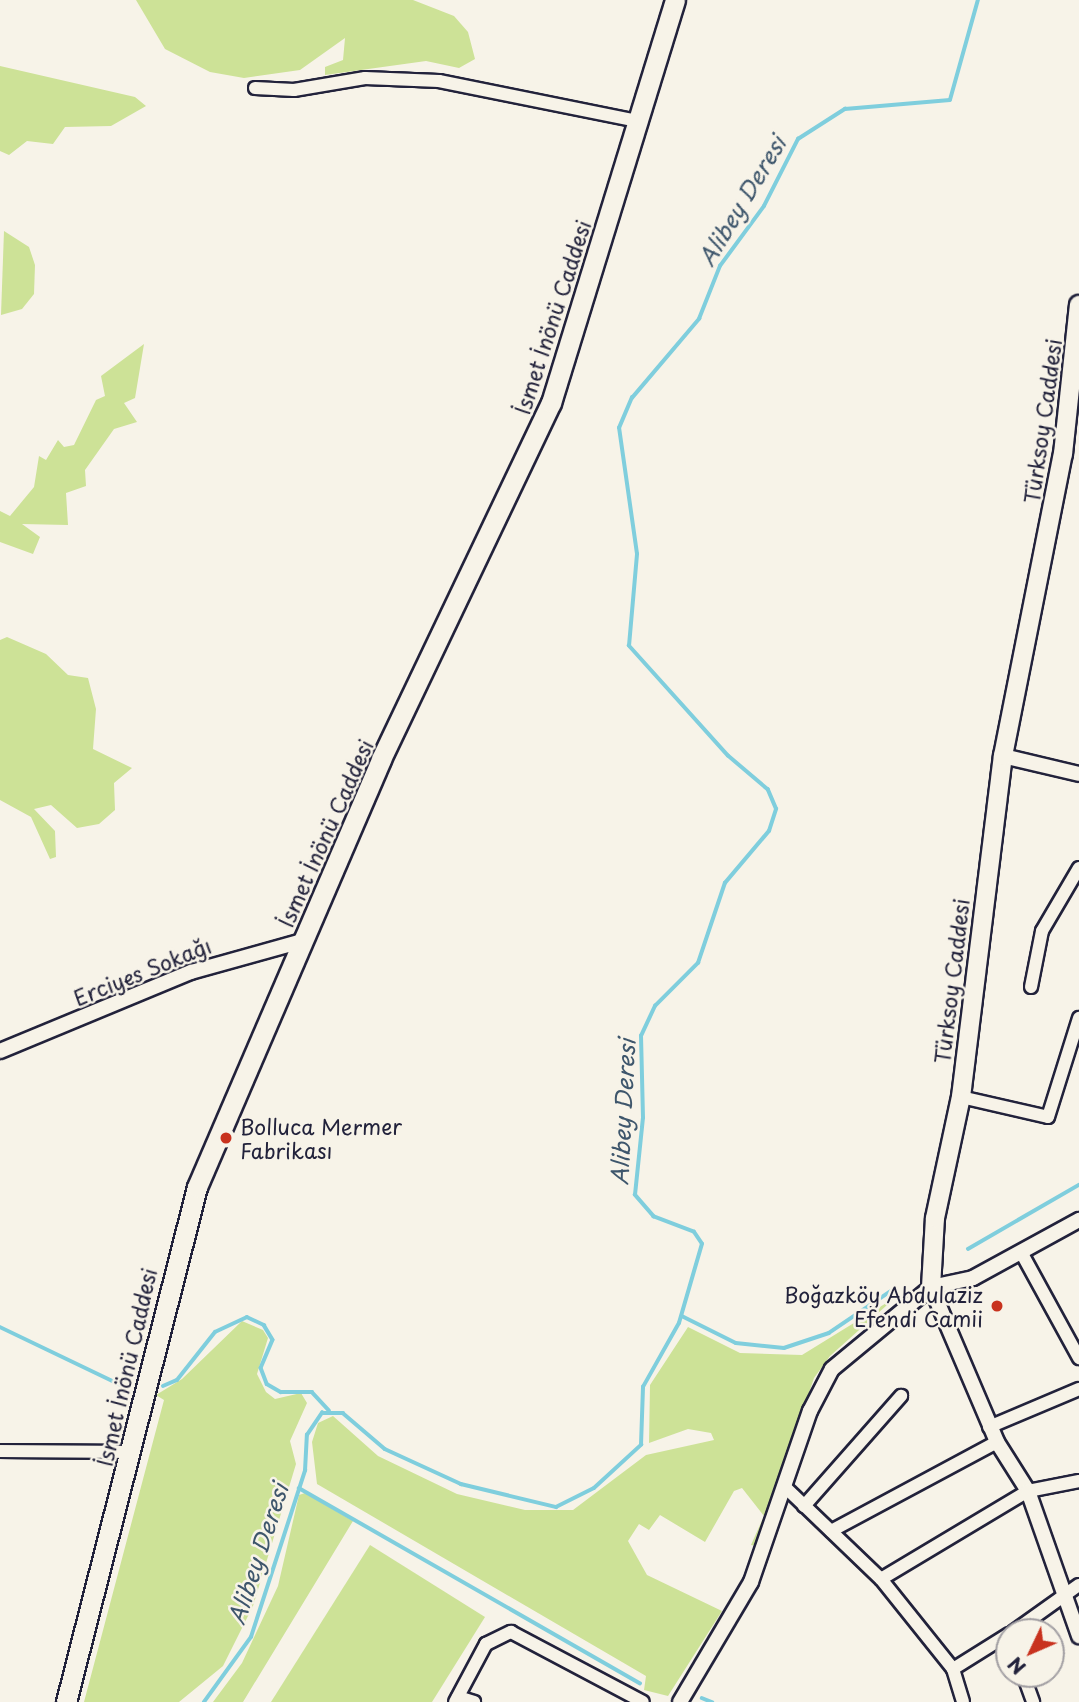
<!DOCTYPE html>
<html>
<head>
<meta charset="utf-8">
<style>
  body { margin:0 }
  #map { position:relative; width:1079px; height:1702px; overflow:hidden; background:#f7f3e8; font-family:"Playpen Sans",sans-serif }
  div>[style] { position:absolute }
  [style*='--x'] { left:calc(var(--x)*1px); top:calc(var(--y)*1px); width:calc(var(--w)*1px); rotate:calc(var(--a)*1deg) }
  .green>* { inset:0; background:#cde297 }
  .stream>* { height:3.5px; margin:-1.75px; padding:0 1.75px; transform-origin:1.75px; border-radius:1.75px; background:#7fcedd }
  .roads { filter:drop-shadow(2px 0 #22223b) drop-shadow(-2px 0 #22223b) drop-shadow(0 2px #22223b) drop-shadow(0 -2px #22223b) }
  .minor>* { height:12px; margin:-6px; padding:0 6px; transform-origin:6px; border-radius:6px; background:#f7f3e8 }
  .tertiary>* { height:14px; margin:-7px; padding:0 7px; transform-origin:7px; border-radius:7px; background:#f7f3e8 }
  .secondary>* { height:18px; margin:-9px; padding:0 9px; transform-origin:9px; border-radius:9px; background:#f7f3e8 }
  .primary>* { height:19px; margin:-9.5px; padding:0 9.5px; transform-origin:9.5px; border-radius:9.5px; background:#f7f3e8 }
  .dots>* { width:19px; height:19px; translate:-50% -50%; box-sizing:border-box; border:4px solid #f7f3e8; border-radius:50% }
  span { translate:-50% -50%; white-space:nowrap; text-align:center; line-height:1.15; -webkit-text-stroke:5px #f7f3e8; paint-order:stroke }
  .street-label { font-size:21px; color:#22223b }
  .poi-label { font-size:21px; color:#22223b }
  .left { translate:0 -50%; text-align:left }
  .right { translate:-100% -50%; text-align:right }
  .water-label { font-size:23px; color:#3e566c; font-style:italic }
  .north { position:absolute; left:995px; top:1618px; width:70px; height:70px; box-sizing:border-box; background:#f7f3e8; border:2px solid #a29fa3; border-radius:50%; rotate:226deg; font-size:19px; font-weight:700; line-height:28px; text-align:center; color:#22223b }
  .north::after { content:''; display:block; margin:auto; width:24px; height:32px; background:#c8321e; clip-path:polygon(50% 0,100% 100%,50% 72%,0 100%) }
</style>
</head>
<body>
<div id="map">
  <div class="green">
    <div style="clip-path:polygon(136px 0,413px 0,454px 16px,468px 32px,475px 59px,459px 68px,426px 61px,325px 75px,325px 67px,343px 60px,345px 38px,300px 70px,244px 78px,210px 72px,165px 49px)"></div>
    <div style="clip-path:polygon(0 66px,135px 97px,146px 106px,111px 126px,65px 127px,53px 144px,27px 141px,9px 155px,0 151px)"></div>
    <div style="clip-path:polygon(4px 231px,29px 247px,35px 265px,34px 294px,22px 309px,1px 315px)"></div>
    <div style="clip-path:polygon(144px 344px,135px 398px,124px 403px,137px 422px,114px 429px,85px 470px,86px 486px,66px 493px,68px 525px,22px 524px,40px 537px,33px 554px,0 542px,0 511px,10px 516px,34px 487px,39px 456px,46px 460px,58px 440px,64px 447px,74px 445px,96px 400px,105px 396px,101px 376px)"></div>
    <div style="clip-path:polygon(7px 637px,46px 654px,68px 675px,88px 678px,96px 709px,93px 749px,132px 768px,114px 783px,115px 810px,99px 824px,77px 828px,51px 805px,34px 809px,55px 831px,56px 857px,50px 859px,31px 817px,0 800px,0 640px)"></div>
    <div style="clip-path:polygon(896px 1297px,830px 1356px,814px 1378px,757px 1546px,751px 1545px,764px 1516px,742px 1488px,734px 1491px,705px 1542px,660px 1515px,649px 1530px,639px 1524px,628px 1541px,647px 1575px,722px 1611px,668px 1696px,644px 1690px,646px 1676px,317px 1484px,312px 1442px,318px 1423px,333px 1416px,378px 1456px,457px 1494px,525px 1510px,573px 1510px,646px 1455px,714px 1440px,711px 1433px,688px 1429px,649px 1443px,650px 1385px,688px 1327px,740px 1353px,802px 1355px)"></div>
    <div style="clip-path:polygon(242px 1321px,263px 1330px,268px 1338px,257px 1374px,266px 1392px,275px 1399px,301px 1393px,307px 1403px,290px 1441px,296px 1464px,253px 1606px,223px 1666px,179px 1702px,84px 1702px,164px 1400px,156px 1395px,182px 1379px)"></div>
    <div style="clip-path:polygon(305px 1493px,353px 1521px,243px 1702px,213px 1702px,242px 1663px,278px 1586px,299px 1495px)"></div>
    <div style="clip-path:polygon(370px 1545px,485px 1617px,432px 1702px,271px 1702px)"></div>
  </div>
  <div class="stream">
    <div style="--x:968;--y:1249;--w:128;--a:-30"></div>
    <div style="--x:682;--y:1316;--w:60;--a:26.6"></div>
    <div style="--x:736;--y:1343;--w:48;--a:5.9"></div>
    <div style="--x:784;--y:1348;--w:47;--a:-18.4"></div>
    <div style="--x:829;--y:1333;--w:78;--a:-34.1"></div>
    <div style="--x:0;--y:1327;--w:136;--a:25.6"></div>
    <div style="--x:163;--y:1386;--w:15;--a:-23"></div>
    <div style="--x:177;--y:1380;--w:61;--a:-51.6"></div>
    <div style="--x:215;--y:1332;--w:35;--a:-25"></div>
    <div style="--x:247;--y:1317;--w:19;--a:25"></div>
    <div style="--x:264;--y:1325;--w:17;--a:59"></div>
    <div style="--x:273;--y:1340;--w:30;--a:113"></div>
    <div style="--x:261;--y:1368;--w:17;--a:69"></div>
    <div style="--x:267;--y:1384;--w:16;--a:30"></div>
    <div style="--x:281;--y:1392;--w:31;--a:0"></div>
    <div style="--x:312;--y:1392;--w:25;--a:47"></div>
    <div style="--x:299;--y:1488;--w:393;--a:29.8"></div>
    <div style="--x:702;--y:1698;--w:11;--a:22"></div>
    <div style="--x:204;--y:1702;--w:80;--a:-54.1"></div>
    <div style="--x:251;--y:1637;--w:175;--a:-72"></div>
    <div style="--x:305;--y:1471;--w:36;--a:-87"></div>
    <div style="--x:307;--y:1435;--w:27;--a:-56"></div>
    <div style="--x:322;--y:1413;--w:21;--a:0"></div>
    <div style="--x:343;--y:1413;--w:55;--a:40.6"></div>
    <div style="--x:385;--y:1449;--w:84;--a:24.7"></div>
    <div style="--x:461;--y:1484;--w:98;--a:13.6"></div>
    <div style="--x:556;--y:1507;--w:42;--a:-26.6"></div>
    <div style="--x:594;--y:1488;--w:64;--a:-42.5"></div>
    <div style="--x:641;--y:1445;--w:58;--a:-88"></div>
    <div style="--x:643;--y:1387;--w:73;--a:-60.6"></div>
    <div style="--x:679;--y:1323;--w:82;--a:-73.8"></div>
    <div style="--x:702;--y:1244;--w:14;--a:-124"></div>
    <div style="--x:694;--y:1232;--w:43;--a:-159.4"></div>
    <div style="--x:654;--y:1217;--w:29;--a:-131"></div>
    <div style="--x:635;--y:1195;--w:77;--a:-84.1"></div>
    <div style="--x:643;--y:1118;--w:82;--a:-91.4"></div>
    <div style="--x:641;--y:1036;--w:33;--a:-65"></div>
    <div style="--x:655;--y:1006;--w:61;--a:-45"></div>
    <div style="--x:698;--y:963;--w:84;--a:-71.4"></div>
    <div style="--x:725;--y:883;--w:68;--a:-49.8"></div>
    <div style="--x:769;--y:831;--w:23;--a:-72"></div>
    <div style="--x:776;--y:809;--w:21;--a:-113"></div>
    <div style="--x:768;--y:790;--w:52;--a:-139.6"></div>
    <div style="--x:728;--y:756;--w:148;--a:-132"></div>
    <div style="--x:629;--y:646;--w:92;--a:-85"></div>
    <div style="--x:637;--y:554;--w:127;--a:-98.1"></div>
    <div style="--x:619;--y:428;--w:33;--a:-67"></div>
    <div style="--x:632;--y:398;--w:104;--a:-49.7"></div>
    <div style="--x:699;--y:319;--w:57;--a:-68.4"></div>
    <div style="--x:720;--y:266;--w:74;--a:-53.7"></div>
    <div style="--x:764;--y:206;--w:75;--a:-63.1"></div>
    <div style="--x:798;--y:139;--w:56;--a:-32.6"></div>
    <div style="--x:845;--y:109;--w:105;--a:-4.9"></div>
    <div style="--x:950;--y:100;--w:104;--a:-74.4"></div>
  </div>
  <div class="roads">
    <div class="minor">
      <div style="--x:255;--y:88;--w:39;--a:3"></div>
      <div style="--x:294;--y:90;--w:72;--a:-9.6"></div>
      <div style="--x:365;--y:78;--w:74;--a:2.3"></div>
      <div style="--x:439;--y:81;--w:203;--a:11.4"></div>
      <div style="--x:1031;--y:987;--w:57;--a:-78.9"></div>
      <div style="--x:1042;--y:931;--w:73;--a:-59.6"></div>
      <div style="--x:961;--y:1097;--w:89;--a:12.9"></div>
      <div style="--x:1048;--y:1117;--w:104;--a:-72.6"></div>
      <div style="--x:1021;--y:1252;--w:121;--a:61.3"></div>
      <div style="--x:989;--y:1427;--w:98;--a:-22.9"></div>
      <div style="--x:0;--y:1451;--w:130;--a:0.4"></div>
      <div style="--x:785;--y:1487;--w:133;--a:43.8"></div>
      <div style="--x:881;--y:1579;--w:115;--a:51.3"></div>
      <div style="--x:953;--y:1669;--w:34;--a:73"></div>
      <div style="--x:804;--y:1506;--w:147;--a:-48.6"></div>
      <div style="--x:831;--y:1531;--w:188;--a:-28.2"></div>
      <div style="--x:881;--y:1579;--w:171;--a:-30.9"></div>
      <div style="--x:1028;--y:1491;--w:52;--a:-11.1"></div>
      <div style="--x:1013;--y:1632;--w:81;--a:-35.5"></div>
      <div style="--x:953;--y:1669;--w:66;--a:-32"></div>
      <div style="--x:1023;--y:1674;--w:30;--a:70"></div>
      <div style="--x:458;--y:1697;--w:17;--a:17"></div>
      <div style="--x:455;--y:1702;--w:66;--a:-61.9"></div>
      <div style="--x:486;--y:1644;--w:28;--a:-26"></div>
      <div style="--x:511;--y:1632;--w:149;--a:27.9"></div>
    </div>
    <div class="tertiary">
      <div style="--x:1003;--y:756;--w:78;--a:13.3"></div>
      <div style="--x:0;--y:1051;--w:207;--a:-22.5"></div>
      <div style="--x:191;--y:972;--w:115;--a:-15.6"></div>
      <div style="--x:931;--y:1287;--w:168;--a:66.9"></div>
      <div style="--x:997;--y:1442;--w:58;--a:57.7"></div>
      <div style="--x:1028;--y:1491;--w:154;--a:70.6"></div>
      <div style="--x:680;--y:1702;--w:139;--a:-59.4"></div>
      <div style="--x:751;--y:1582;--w:181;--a:-71"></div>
      <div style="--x:810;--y:1411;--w:47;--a:-62.4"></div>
      <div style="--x:832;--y:1369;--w:129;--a:-39.6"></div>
      <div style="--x:931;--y:1287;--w:43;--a:-12.1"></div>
      <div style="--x:973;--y:1278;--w:121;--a:-28.7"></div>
    </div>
    <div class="secondary">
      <div style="--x:931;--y:1287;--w:69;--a:-86.7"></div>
      <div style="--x:935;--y:1218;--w:124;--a:-77.9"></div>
      <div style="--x:961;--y:1097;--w:344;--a:-83"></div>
      <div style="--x:1003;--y:756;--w:308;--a:-78.8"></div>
      <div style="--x:1063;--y:454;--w:150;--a:-83.9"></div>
    </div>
    <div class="primary">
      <div style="--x:66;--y:1702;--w:531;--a:-75.73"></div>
      <div style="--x:197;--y:1187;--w:466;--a:-66.7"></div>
      <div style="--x:381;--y:759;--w:395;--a:-64.5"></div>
      <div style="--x:551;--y:403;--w:422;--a:-72.9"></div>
    </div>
  </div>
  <div class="dots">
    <div style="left:226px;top:1138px;background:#c8321e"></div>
    <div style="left:997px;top:1306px;background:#c8321e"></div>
  </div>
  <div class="street-label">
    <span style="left:552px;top:317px;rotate:-72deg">İsmet İnönü Caddesi</span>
    <span style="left:1042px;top:421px;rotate:-82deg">Türksoy Caddesi</span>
    <span style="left:325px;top:833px;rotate:-66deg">İsmet İnönü Caddesi</span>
    <span style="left:142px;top:971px;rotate:-22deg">Erciyes Sokağı</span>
    <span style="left:951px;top:981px;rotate:-83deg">Türksoy Caddesi</span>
    <span style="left:126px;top:1367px;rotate:-77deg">İsmet İnönü Caddesi</span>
  </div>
  <div class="poi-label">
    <span class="left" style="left:240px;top:1138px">Bolluca Mermer<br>Fabrikası</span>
    <span class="right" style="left:983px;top:1306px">Boğazköy Abdulaziz<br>Efendi Camii</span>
  </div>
  <div class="water-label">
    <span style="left:742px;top:201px;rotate:-59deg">Alibey Deresi</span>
    <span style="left:623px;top:1112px;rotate:-87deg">Alibey Deresi</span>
    <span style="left:258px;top:1554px;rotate:-72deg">Alibey Deresi</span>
  </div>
  <div class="north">N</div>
</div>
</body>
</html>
